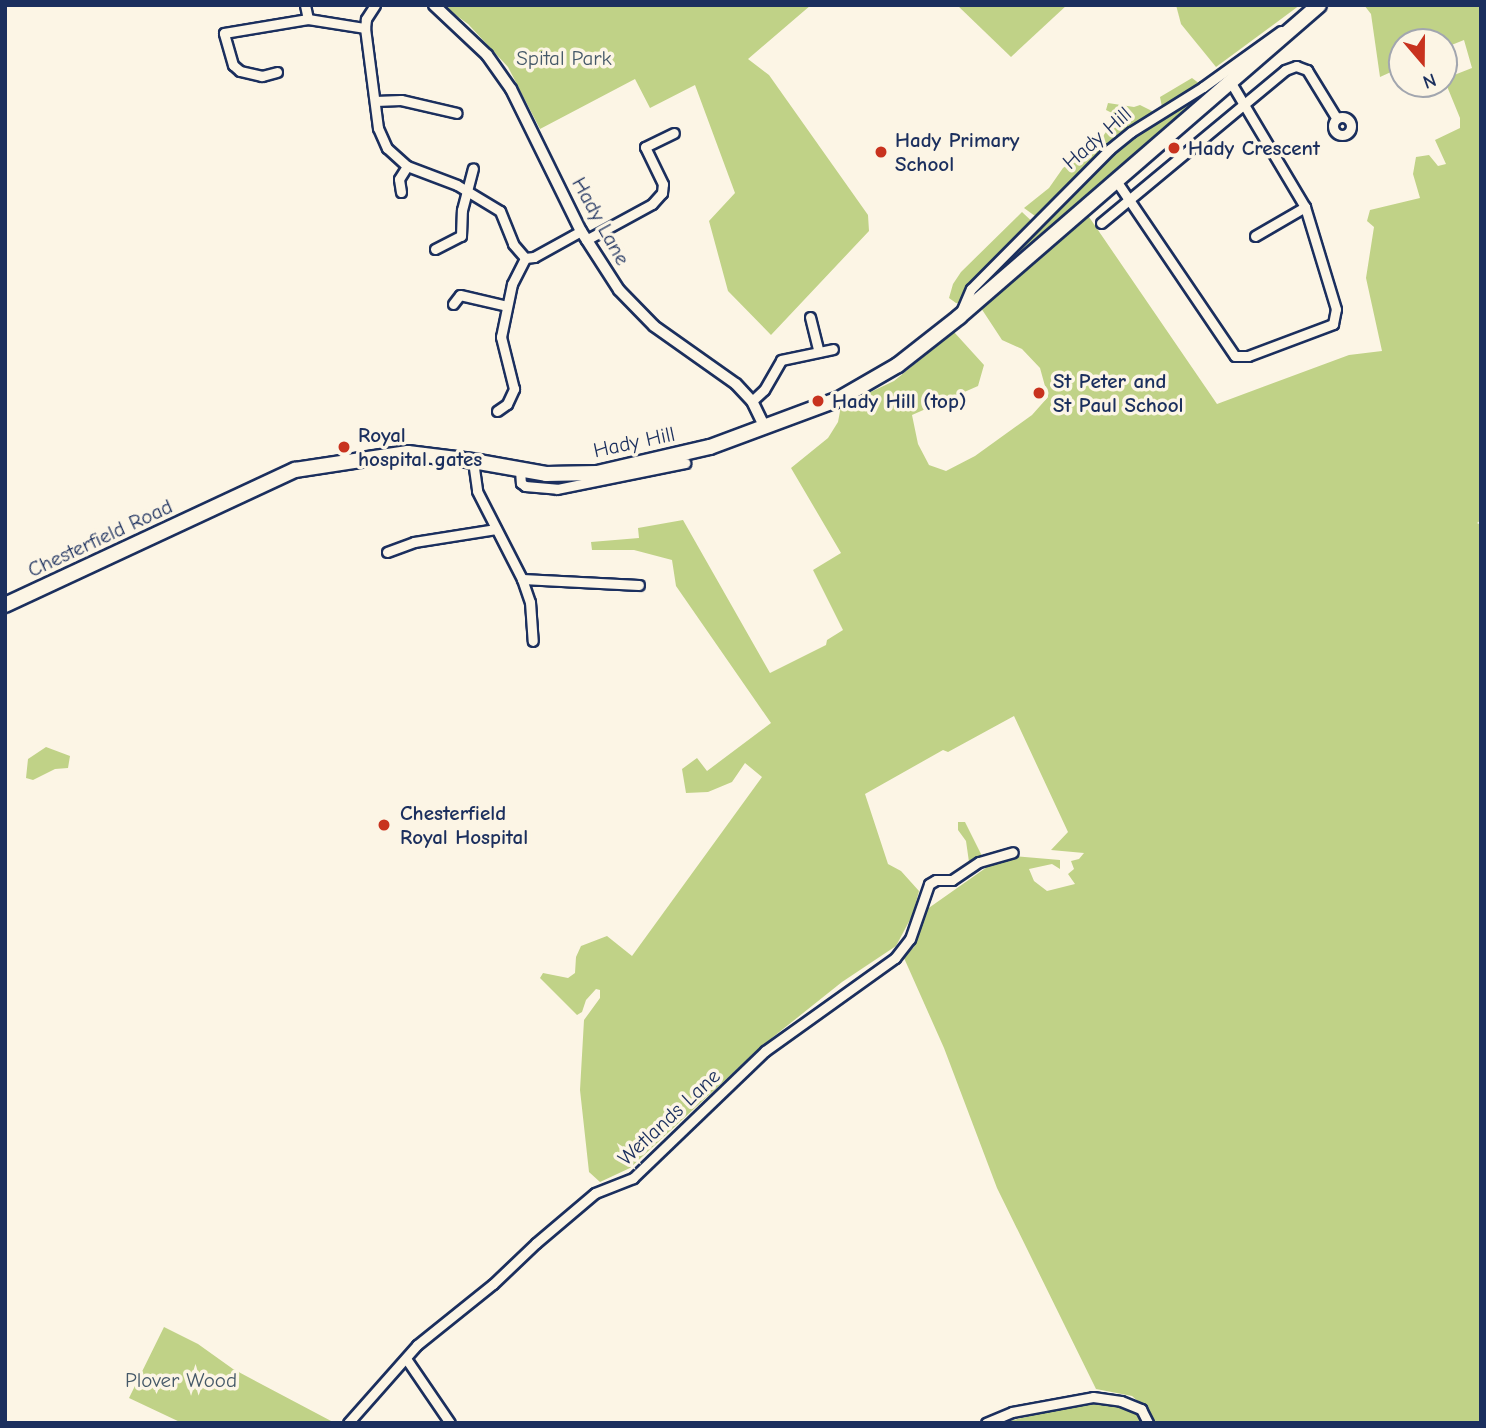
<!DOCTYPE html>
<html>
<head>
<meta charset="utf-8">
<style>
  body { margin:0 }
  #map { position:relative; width:1486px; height:1428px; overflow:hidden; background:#fcf5e5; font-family:"Comic Neue",sans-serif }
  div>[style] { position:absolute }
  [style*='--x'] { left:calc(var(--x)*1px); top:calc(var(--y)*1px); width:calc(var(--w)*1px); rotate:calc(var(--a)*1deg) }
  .green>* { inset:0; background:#c0d287 }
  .roads { filter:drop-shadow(2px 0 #1b2f5e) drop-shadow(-2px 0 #1b2f5e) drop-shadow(0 2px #1b2f5e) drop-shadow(0 -2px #1b2f5e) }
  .minor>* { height:9px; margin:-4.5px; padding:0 4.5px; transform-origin:4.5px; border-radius:4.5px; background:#fcf5e5 }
  .minor>.ring { margin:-4.5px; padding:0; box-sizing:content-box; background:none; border:9px solid #fcf5e5; border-radius:50% }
  .tertiary>* { height:10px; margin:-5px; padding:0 5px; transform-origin:5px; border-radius:5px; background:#fcf5e5 }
  .primary>* { height:14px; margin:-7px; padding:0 7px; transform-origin:7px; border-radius:7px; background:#fcf5e5 }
  .dots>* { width:19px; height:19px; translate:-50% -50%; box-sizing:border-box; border:4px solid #fcf5e5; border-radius:50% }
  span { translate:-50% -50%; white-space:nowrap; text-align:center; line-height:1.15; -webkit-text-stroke:7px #fcf5e5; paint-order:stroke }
  .park-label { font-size:21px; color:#445868 }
  .street-label { font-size:21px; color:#1b2f5e }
  .poi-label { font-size:21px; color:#1b2f5e; font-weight:700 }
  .left { translate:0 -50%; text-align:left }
  .frame { position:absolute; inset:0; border:7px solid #1b2f5e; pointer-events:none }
  .north { position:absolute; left:1388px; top:28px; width:70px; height:70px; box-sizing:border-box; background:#fcf5e5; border:2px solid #a2a6af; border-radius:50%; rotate:160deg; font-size:19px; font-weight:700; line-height:28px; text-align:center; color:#1b2f5e }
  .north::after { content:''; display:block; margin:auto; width:24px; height:32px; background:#c8321e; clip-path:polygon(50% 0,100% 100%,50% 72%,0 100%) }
</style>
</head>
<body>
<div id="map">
  <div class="green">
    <div style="clip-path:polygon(442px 5px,811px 5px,748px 59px,769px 75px,868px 215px,869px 231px,771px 335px,728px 291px,709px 221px,735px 193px,695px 85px,650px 108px,635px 79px,540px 129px,508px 67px,468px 24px)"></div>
    <div style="clip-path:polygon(957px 5px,1067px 5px,1011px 57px)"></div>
    <div style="clip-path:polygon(1176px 5px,1300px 5px,1216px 67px,1181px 24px)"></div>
    <div style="clip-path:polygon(1364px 5px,1481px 5px,1481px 520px,1477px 523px,1481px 525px,1481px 1423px,1154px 1423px,1149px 1411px,1132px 1396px,1096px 1389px,997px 1188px,944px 1048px,904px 958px,914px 947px,923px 912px,997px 860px,1014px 856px,1060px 860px,1060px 869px,1052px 864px,1029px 869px,1034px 881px,1047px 891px,1075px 884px,1068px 874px,1074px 869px,1071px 861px,1079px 859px,1084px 853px,1051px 850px,1068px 832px,1014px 716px,948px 752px,943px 750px,865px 794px,888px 864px,901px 871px,919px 891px,913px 914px,896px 946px,842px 982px,763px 1045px,630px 1168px,600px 1182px,589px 1172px,580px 1090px,584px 1020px,600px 998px,600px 990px,596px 989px,586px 1000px,582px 1012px,577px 1015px,540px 978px,543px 973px,568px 978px,575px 973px,576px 957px,581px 946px,607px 936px,632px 956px,762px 777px,745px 763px,732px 782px,708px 792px,686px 793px,682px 769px,697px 758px,707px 771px,771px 723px,676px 586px,672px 560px,634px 550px,592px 550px,591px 542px,639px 538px,638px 528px,683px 520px,770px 673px,826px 645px,827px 640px,843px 630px,813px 570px,841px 553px,791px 468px,828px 438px,838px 422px,841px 406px,894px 381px,954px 332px,984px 365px,978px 386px,912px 415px,918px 444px,929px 465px,946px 471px,975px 456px,1032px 415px,1048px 397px,1040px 368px,1022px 349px,1002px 340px,979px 305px,1087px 214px,1217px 404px,1349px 355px,1382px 351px,1366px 278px,1374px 227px,1367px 221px,1370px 210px,1420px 198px,1413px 174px,1416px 157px,1429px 155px,1438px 166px,1446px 164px,1435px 140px,1460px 128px,1460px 118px,1444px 79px,1472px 68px,1464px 40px,1444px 48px,1444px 42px,1402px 42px,1402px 67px,1380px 77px,1371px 14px)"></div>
    <div style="clip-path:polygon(1192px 78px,1200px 84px,1201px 99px,966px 304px,956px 303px,949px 298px,953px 284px,961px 272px,1022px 212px,1039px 228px,1046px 224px,1024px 208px,1049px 188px,1063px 168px,1087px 150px,1095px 148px,1110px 126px,1122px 118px,1106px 110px,1108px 103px,1134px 107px,1140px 105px,1164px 117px,1160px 97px)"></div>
    <div style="clip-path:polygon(46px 747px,70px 756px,68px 768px,55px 769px,33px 780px,26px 778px,28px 759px)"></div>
    <div style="clip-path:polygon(958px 822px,965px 822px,983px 858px,969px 862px,966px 841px,958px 830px)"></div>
    <div style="clip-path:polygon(164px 1327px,198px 1344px,233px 1369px,333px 1422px,182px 1423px,129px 1398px)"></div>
    <div style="clip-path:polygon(1092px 1402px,1120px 1405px,1139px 1413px,1143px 1423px,1000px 1423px)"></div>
  </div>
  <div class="roads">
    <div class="minor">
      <div style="--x:305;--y:5;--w:14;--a:78"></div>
      <div style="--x:375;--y:5;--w:17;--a:123"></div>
      <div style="--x:366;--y:19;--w:9;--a:96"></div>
      <div style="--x:365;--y:28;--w:101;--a:82.6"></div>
      <div style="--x:378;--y:128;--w:22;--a:66"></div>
      <div style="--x:387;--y:148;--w:27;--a:42"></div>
      <div style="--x:277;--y:72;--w:16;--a:165"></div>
      <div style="--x:262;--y:76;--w:23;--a:-167"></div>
      <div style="--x:240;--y:71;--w:9;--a:-139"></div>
      <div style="--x:233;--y:65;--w:33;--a:-106"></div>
      <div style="--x:224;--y:33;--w:85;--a:-9.5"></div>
      <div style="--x:308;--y:19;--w:58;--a:9"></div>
      <div style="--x:375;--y:101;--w:26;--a:-2"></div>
      <div style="--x:401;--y:100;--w:57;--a:13.1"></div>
      <div class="ring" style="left:1333px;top:117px;width:9px;height:9px"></div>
      <div style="--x:1117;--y:182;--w:210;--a:55.9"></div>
      <div style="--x:1235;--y:356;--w:13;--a:0"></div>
      <div style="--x:1248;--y:356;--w:91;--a:-20.6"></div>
      <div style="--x:1333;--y:324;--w:15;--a:-79"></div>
      <div style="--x:1336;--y:309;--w:107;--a:-106.9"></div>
      <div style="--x:1305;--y:207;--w:144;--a:-120.8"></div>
      <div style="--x:401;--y:192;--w:13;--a:-99"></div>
      <div style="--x:399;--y:179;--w:15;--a:-58"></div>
      <div style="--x:407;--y:166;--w:53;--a:20.8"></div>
      <div style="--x:457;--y:185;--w:50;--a:31.2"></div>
      <div style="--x:500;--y:211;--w:35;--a:68"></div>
      <div style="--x:513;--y:244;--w:18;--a:49"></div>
      <div style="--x:525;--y:258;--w:9;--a:-6"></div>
      <div style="--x:534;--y:257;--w:54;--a:-29"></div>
      <div style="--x:1101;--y:223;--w:239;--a:-39.7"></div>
      <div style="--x:1285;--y:70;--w:12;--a:-20"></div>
      <div style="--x:1296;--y:66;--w:12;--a:20"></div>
      <div style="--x:1307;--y:70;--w:57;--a:58.5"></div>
      <div style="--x:1255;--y:236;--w:58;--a:-30.1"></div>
      <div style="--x:586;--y:240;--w:75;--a:-28.6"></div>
      <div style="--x:652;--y:204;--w:15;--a:-48"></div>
      <div style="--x:662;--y:193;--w:9;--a:-84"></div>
      <div style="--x:663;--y:184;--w:41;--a:-115.9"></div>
      <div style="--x:645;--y:147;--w:32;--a:-26"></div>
      <div style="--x:435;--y:249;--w:29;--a:-27"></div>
      <div style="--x:461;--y:236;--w:26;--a:-88"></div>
      <div style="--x:462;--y:210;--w:43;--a:-75.3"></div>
      <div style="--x:453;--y:304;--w:11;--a:-52"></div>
      <div style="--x:460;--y:295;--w:48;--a:13.2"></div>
      <div style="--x:961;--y:312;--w:25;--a:-67"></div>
      <div style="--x:971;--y:289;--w:197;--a:-45.2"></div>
      <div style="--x:1110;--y:149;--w:27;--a:-39"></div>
      <div style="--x:1131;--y:132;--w:85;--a:-32"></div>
      <div style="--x:1203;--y:87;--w:96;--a:-35.7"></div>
      <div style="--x:810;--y:317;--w:36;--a:76"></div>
      <div style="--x:752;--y:401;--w:16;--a:-43"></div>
      <div style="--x:764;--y:390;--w:34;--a:-60"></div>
      <div style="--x:781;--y:360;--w:53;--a:-11.9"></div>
      <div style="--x:497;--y:411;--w:12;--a:-35"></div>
      <div style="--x:507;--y:404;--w:17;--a:-65"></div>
      <div style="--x:514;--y:389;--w:54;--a:-104"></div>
      <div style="--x:501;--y:337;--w:54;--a:-78.3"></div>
      <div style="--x:512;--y:284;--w:29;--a:-63"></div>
      <div style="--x:473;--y:461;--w:30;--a:82"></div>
      <div style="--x:477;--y:491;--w:99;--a:62.9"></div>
      <div style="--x:522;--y:579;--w:24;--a:71"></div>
      <div style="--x:530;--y:602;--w:39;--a:86"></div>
      <div style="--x:520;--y:470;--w:13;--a:86"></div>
      <div style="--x:521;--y:483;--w:5;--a:37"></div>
      <div style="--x:525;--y:486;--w:32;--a:5"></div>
      <div style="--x:557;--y:489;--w:131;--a:-11.5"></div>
      <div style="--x:387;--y:552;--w:29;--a:-20"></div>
      <div style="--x:414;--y:542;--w:83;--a:-9"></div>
      <div style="--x:522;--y:579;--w:117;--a:2.9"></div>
      <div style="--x:407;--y:1360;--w:76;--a:55.7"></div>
      <div style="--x:348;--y:1423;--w:104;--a:-48.5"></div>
      <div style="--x:417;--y:1345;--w:97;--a:-38.8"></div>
      <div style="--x:493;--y:1284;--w:59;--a:-43.6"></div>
      <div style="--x:536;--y:1243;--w:77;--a:-40.3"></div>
      <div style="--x:595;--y:1193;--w:41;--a:-21.5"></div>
      <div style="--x:633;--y:1178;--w:183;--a:-43.9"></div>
      <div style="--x:765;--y:1051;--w:160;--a:-35.6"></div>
      <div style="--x:895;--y:958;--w:24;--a:-52"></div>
      <div style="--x:910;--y:939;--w:58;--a:-70.9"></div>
      <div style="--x:929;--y:884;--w:8;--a:-30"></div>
      <div style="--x:936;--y:880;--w:16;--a:0"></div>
      <div style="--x:952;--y:880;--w:32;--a:-34"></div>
      <div style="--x:979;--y:862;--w:35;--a:-16"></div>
      <div style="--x:986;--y:1423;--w:28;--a:-23"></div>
      <div style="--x:1012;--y:1412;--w:82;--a:-10.5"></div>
      <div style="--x:1093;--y:1397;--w:28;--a:8"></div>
      <div style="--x:1121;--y:1401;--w:22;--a:22"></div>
      <div style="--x:1141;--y:1409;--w:16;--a:63"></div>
    </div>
    <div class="tertiary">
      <div style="--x:434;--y:5;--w:73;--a:43.3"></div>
      <div style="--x:487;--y:55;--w:42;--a:54.8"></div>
      <div style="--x:511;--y:89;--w:158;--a:63.8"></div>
      <div style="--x:581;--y:231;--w:70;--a:57.2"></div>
      <div style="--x:619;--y:290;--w:50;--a:45.8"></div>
      <div style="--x:654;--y:326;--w:100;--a:35.3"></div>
      <div style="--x:736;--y:384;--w:23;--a:47"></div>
      <div style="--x:752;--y:401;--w:30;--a:64"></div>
    </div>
    <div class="primary">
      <div style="--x:5;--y:605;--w:320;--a:-25"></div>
      <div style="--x:295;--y:470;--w:114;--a:-8.6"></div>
      <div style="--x:408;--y:453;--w:65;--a:7"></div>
      <div style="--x:473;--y:461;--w:74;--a:10.1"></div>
      <div style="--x:546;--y:474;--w:51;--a:-1.1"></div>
      <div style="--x:597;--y:473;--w:116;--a:-13"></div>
      <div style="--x:710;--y:447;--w:138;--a:-20.4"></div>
      <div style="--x:839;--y:399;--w:68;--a:-30"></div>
      <div style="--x:898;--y:365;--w:78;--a:-38.2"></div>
      <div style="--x:959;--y:317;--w:476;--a:-40.9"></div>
    </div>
  </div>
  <div class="dots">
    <div style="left:1174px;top:148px;background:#c8321e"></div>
    <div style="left:881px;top:152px;background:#c8321e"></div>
    <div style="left:1039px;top:393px;background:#c8321e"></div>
    <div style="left:818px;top:401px;background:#c8321e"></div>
    <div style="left:344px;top:447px;background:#c8321e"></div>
    <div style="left:384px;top:825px;background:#c8321e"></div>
  </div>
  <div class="park-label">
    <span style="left:564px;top:58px">Spital Park</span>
    <span style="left:181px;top:1380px">Plover Wood</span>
  </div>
  <div class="street-label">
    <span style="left:1097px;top:138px;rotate:-41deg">Hady Hill</span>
    <span style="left:601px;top:221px;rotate:61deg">Hady Lane</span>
    <span style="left:634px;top:442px;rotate:-12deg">Hady Hill</span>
    <span style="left:100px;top:538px;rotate:-25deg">Chesterfield Road</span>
    <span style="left:669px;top:1117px;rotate:-43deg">Wetlands Lane</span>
  </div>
  <div class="poi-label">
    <span class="left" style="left:895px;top:152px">Hady Primary<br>School</span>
    <span class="left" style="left:1188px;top:148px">Hady Crescent</span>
    <span class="left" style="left:1053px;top:393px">St Peter and<br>St Paul School</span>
    <span class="left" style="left:832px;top:401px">Hady Hill (top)</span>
    <span class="left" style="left:358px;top:447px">Royal<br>hospital gates</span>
    <span class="left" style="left:400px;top:825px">Chesterfield<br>Royal Hospital</span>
  </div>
  <div class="frame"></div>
  <div class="north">N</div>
</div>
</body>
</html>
